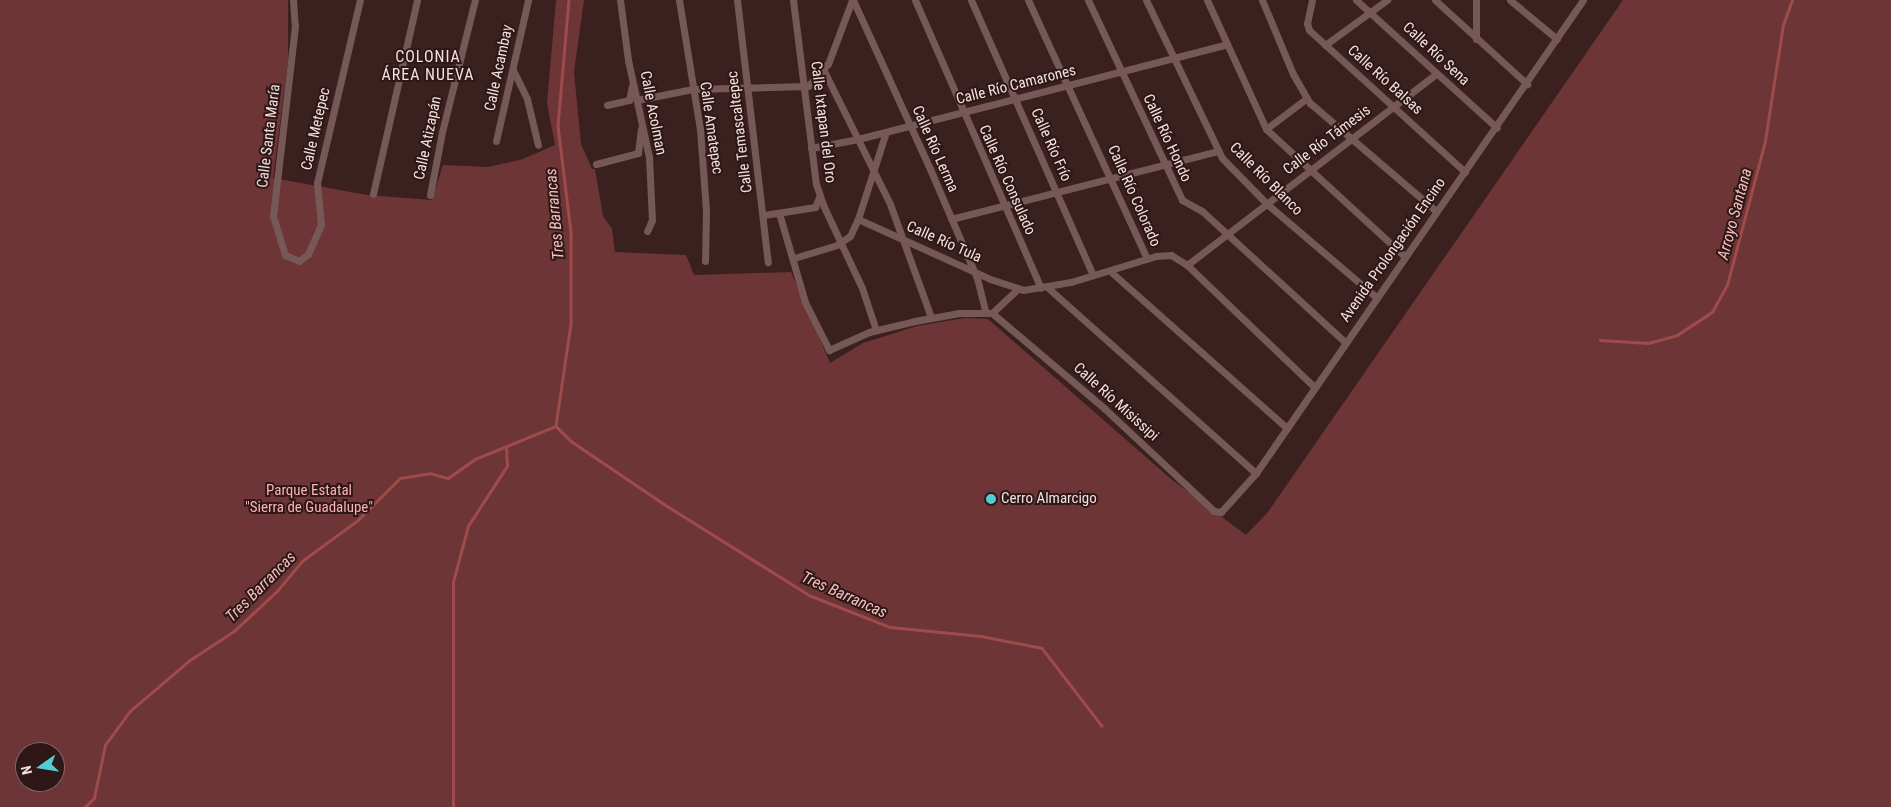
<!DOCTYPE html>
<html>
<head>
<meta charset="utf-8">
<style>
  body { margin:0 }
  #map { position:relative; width:1891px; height:807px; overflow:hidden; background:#3a2120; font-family:"Roboto Condensed",sans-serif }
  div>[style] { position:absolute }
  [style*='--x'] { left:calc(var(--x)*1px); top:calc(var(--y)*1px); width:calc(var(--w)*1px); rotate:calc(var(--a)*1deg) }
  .green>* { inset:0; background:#6d3535 }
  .stream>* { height:2.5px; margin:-1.25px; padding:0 1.25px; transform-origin:1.25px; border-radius:1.25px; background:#9f4b4b }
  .minor>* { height:7px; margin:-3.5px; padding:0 3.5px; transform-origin:3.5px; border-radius:3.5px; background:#765957 }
  .dots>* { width:14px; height:14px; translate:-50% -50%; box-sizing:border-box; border:2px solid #2f1717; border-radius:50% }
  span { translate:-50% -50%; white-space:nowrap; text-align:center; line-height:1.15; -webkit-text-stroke:4px #2f1717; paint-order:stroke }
  .street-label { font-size:15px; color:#f2e1e0 }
  .park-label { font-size:15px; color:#fbb3b0 }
  .poi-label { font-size:15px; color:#f2e1e0 }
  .left { translate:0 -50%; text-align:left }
  .neighbourhood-label { font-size:16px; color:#f2e1e0; letter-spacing:1px }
  .water-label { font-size:16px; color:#f2c1bf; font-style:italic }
  .north { position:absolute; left:15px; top:742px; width:50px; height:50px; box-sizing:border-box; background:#2f1717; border:1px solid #7d6867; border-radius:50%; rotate:257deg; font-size:14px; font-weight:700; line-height:20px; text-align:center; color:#f2e1e0 }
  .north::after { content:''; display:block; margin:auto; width:18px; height:22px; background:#51ccd5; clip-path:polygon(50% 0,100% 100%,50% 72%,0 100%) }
</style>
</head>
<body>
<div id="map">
  <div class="green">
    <div style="clip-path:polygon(evenodd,0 0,288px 0,288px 60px,273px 178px,367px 195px,432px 200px,443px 165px,488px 167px,523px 159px,555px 145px,547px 103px,556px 0,584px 0,574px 72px,581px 144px,592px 169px,595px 169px,603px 216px,612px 229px,615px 252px,686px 255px,694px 275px,791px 272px,830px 363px,863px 343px,917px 326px,965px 318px,988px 319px,1171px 479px,1246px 535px,1268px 512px,1623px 0,1891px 0,1891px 807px,0 807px,0 0,25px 752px,55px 752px,55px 782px,25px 782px,25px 752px)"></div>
  </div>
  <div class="stream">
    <div style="--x:569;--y:0;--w:126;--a:95"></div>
    <div style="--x:558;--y:126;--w:107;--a:83"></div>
    <div style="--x:571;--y:232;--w:92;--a:90"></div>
    <div style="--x:571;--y:324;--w:103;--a:98.4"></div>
    <div style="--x:556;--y:426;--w:21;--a:45"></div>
    <div style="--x:571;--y:441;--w:112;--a:34.1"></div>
    <div style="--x:664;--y:504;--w:171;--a:32.1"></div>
    <div style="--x:809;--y:595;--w:87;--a:21.6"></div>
    <div style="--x:890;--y:627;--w:91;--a:5.6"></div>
    <div style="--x:981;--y:636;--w:62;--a:11.1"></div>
    <div style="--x:1042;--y:648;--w:98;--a:52.4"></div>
    <div style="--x:1600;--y:340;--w:48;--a:3.6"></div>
    <div style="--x:1648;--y:343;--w:30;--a:-15"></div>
    <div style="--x:1677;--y:335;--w:42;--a:-33.3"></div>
    <div style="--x:1712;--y:312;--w:31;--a:-61"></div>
    <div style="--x:1727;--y:285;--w:149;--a:-75.2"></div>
    <div style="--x:1765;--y:141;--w:117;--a:-81.2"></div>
    <div style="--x:1783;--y:25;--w:27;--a:-70"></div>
    <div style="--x:85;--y:807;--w:13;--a:-45"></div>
    <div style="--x:94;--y:798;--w:54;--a:-78.3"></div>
    <div style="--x:105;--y:745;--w:42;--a:-53.7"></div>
    <div style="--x:130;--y:711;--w:79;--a:-40.4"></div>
    <div style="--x:190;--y:660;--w:53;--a:-33.4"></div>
    <div style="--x:234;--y:631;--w:59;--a:-42.9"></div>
    <div style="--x:277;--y:591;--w:39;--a:-50"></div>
    <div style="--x:302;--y:561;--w:69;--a:-36.2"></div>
    <div style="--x:358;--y:520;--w:59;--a:-45"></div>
    <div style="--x:400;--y:478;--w:30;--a:-9"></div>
    <div style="--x:430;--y:473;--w:19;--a:16"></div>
    <div style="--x:448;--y:478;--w:33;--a:-35"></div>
    <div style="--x:475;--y:459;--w:87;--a:-22.2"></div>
    <div style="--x:453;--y:807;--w:225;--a:-90"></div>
    <div style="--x:453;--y:582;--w:58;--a:-75"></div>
    <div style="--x:468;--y:526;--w:72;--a:-57"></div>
    <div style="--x:507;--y:466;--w:17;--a:-93"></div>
  </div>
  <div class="minor">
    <div style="--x:293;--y:0;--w:26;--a:86"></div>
    <div style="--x:295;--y:26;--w:191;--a:96.6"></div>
    <div style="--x:273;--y:216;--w:41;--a:72.9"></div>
    <div style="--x:285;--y:255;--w:15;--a:23"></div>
    <div style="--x:299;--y:261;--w:11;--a:-38"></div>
    <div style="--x:308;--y:254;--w:32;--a:-66"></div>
    <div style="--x:321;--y:225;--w:42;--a:-95.4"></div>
    <div style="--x:317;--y:183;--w:188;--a:-76.8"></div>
    <div style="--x:620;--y:0;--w:61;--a:82.4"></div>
    <div style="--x:628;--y:60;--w:99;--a:77.8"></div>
    <div style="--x:649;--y:157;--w:63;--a:87.3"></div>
    <div style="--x:652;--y:220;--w:12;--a:114"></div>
    <div style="--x:679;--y:0;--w:131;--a:80.8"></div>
    <div style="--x:700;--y:129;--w:82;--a:85.8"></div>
    <div style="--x:706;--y:211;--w:50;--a:91.1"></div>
    <div style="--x:737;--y:0;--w:264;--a:83.3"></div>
    <div style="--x:793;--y:0;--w:185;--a:82.9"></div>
    <div style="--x:816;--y:184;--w:24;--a:71"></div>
    <div style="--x:824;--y:207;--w:89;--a:64.9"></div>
    <div style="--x:862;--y:288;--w:44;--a:71.6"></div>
    <div style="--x:853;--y:0;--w:186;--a:65.5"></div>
    <div style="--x:930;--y:169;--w:119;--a:66.7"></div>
    <div style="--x:977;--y:278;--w:34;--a:76"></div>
    <div style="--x:915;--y:0;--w:314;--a:66.4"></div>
    <div style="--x:971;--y:0;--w:301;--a:66.1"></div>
    <div style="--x:1028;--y:0;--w:285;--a:65.3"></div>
    <div style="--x:1088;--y:0;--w:221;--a:64.8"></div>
    <div style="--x:1182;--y:200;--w:23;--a:29"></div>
    <div style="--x:1202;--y:211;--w:194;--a:42.5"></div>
    <div style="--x:1146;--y:0;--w:175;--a:64.3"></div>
    <div style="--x:1222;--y:158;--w:64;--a:45.6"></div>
    <div style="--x:1267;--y:204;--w:143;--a:40.5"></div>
    <div style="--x:1207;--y:0;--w:142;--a:65.4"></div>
    <div style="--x:1266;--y:129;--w:189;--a:42.6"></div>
    <div style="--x:1262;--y:0;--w:80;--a:67.3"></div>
    <div style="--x:1293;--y:74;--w:34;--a:60"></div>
    <div style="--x:1310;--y:103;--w:166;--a:40.6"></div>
    <div style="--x:1312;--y:0;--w:24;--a:102"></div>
    <div style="--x:1307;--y:23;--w:7;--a:74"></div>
    <div style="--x:1309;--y:30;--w:211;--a:42.3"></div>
    <div style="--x:1356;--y:0;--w:190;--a:42.2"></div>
    <div style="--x:1435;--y:0;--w:125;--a:42.4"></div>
    <div style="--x:1510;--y:0;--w:61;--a:39.7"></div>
    <div style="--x:1476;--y:39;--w:39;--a:-90"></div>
    <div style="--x:1325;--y:45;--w:77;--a:-36"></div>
    <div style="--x:513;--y:70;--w:32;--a:64"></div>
    <div style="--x:527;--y:99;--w:47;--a:76.6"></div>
    <div style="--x:824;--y:71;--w:148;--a:63.6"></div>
    <div style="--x:890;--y:204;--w:120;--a:70.1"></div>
    <div style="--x:637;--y:100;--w:57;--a:-11.1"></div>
    <div style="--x:693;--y:89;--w:115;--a:-1.5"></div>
    <div style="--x:808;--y:86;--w:30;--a:-48"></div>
    <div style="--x:828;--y:64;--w:68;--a:-69.4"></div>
    <div style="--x:607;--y:105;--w:23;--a:-13"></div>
    <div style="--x:629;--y:100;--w:14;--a:-78"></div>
    <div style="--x:1266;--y:129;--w:51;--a:-37.1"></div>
    <div style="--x:496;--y:141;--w:145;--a:-77.2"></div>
    <div style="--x:811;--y:148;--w:48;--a:-10.8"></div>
    <div style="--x:858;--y:139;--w:381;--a:-14.4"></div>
    <div style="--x:596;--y:164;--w:43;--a:-14.7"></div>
    <div style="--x:638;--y:153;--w:24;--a:-83"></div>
    <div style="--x:373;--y:194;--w:199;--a:-77.2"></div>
    <div style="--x:430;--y:195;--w:64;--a:-79.2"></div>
    <div style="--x:442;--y:132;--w:136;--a:-76"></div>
    <div style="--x:779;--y:213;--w:93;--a:73.7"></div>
    <div style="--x:805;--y:302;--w:54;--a:63.4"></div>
    <div style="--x:829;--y:350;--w:44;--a:-24.2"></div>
    <div style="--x:869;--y:332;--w:47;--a:-13.4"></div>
    <div style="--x:915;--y:321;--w:45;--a:-10.3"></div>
    <div style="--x:959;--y:313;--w:33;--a:0"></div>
    <div style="--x:992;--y:313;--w:148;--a:40.3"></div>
    <div style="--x:1105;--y:409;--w:149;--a:43.1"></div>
    <div style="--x:1214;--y:511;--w:7;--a:8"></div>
    <div style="--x:1221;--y:512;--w:52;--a:-48.1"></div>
    <div style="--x:1256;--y:473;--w:575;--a:-55.34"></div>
    <div style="--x:764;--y:215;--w:52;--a:-8.9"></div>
    <div style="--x:815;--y:207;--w:11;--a:-68"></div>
    <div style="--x:858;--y:219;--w:145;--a:24.4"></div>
    <div style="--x:990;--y:279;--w:35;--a:18"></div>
    <div style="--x:1023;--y:290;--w:49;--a:-9.5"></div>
    <div style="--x:1071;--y:282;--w:89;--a:-17"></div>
    <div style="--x:1156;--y:256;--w:15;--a:-4"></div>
    <div style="--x:1171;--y:255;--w:19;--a:32"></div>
    <div style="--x:1187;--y:265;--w:176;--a:43.8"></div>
    <div style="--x:951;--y:219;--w:276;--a:-14.3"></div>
    <div style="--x:794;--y:258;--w:45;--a:-16.8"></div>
    <div style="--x:837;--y:245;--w:16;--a:-35"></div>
    <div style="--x:850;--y:236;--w:19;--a:-65"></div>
    <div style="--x:858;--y:219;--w:91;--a:-72.2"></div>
    <div style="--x:1187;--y:265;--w:314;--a:-37.5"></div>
    <div style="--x:1110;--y:271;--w:237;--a:41.6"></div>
    <div style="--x:1047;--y:287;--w:280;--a:41.7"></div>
    <div style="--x:992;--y:313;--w:35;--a:-43"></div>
  </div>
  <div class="dots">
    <div style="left:991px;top:499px;background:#51ccd5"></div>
  </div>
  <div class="street-label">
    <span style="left:1436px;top:54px;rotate:43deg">Calle Río Sena</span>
    <span style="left:499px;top:68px;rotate:-78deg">Calle Acambay</span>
    <span style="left:1385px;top:80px;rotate:42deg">Calle Río Balsas</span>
    <span style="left:1016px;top:85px;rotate:-14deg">Calle Río Camarones</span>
    <span style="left:653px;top:113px;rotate:79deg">Calle Acolman</span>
    <span style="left:823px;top:122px;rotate:83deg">Calle Ixtapan del Oro</span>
    <span style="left:711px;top:128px;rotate:82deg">Calle Amatepec</span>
    <span style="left:316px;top:129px;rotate:-77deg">Calle Metepec</span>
    <span style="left:740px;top:132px;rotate:-97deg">Calle Temascaltepec</span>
    <span style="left:269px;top:136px;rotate:-83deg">Calle Santa María</span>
    <span style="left:428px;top:138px;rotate:-78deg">Calle Atizapán</span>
    <span style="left:1167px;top:138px;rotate:65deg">Calle Río Hondo</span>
    <span style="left:1327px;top:140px;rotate:-37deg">Calle Río Támesis</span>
    <span style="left:1051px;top:145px;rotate:66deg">Calle Río Frío</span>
    <span style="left:935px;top:149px;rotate:66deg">Calle Río Lerma</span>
    <span style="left:1266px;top:179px;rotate:45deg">Calle Río Blanco</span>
    <span style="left:1007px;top:180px;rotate:66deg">Calle Río Consulado</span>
    <span style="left:1134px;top:196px;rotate:66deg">Calle Río Colorado</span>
    <span style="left:944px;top:242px;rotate:24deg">Calle Río Tula</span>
    <span style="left:1393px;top:250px;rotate:-55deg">Avenida Prolongación Encino</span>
    <span style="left:1116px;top:402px;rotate:42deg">Calle Río Misissipi</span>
  </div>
  <div class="park-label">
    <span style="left:309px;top:499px">Parque Estatal<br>"Sierra de Guadalupe"</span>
  </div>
  <div class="poi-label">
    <span class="left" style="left:1001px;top:499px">Cerro Almarcigo</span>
  </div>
  <div class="neighbourhood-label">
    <span style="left:428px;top:66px">COLONIA<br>ÁREA NUEVA</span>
  </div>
  <div class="water-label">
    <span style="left:555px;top:214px;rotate:-95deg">Tres Barrancas</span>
    <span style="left:1735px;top:214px;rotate:-75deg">Arroyo Santana</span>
    <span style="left:261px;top:587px;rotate:-45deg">Tres Barrancas</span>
    <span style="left:844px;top:595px;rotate:24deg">Tres Barrancas</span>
  </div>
  <div class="north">N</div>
</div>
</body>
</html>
